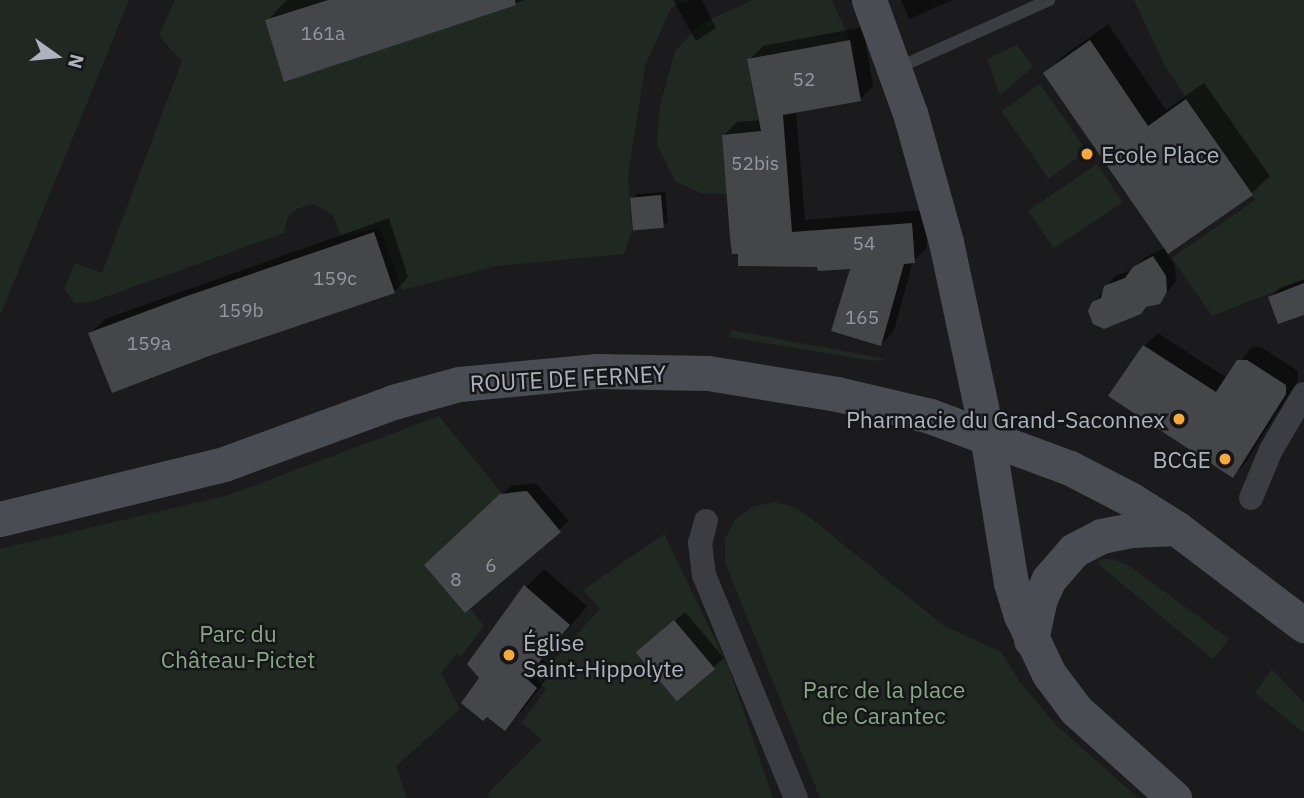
<!DOCTYPE html>
<html>
<head>
<meta charset="utf-8">
<style>
  body { margin:0 }
  #map { position:relative; width:1304px; height:798px; overflow:hidden; background:#1b1b1d; font-family:"IBM Plex Sans",sans-serif }
  div>[style] { position:absolute }
  [style*='--x'] { left:calc(var(--x)*1px); top:calc(var(--y)*1px); width:calc(var(--w)*1px); rotate:calc(var(--a)*1deg) }
  .green>* { inset:0; background:#202921; transform-origin:0 0 }
  .shadow>* { inset:0; background:#0007 }
  .building>* { inset:0; background:#45464a; transform-origin:0 0 }
  .lane>* { height:12px; margin:-6px; padding:0 6px; transform-origin:6px; border-radius:6px; background:#3c3d42 }
  .street>* { height:24px; margin:-12px; padding:0 12px; transform-origin:12px; border-radius:12px; background:#3c3d42 }
  .secondary>* { height:35px; margin:-17.5px; padding:0 17.5px; transform-origin:17.5px; border-radius:17.5px; background:#4a4c53 }
  .dots>* { width:19px; height:19px; translate:-50% -50%; box-sizing:border-box; border:4px solid #161618; border-radius:50% }
  span { translate:-50% -50%; white-space:nowrap; text-align:center; line-height:1.15; -webkit-text-stroke:5px #161618; paint-order:stroke }
  .number-label { font-size:19px; color:#9398a0 }
  .number-label span { -webkit-text-stroke-width:0 }
  .poi-label { font-size:23px; color:#adb3bd }
  .left { translate:0 -50%; text-align:left }
  .right { translate:-100% -50%; text-align:right }
  .street-label { font-size:23px; color:#adb3bd }
  .park-label { font-size:23px; color:#84a884 }
  .north { position:absolute; left:21px; top:21px; width:70px; height:70px; -webkit-text-stroke:5px #161618; paint-order:stroke; rotate:105deg; font-size:19px; font-weight:700; line-height:28px; text-align:center; color:#adb3bd }
  .north::after { content:''; display:block; margin:auto; width:24px; height:32px; background:#adb3bd; clip-path:polygon(50% 0,100% 100%,50% 72%,0 100%) }
</style>
</head>
<body>
<div id="map">
  <div class="green">
    <div style="clip-path:polygon(0 0,129px 0,0 316px)"></div>
    <div style="clip-path:polygon(175px 0,690px 0,671px 8px,645px 66px,628px 176px,632px 230px,624px 254px,497px 266px,402px 290px,380px 227px,341px 237px,333px 215px,314px 204px,299px 208px,288px 216px,284px 233px,91px 302px,75px 303px,64px 289px,75px 263px,102px 273px,182px 61px,159px 36px)"></div>
    <div style="clip-path:polygon(753px 0,832px 0,850px 40px,747px 59px,760px 131px,722px 135px,727px 194px,700px 193px,675px 181px,657px 144px,660px 106px,675px 51px,700px 24px)"></div>
    <div style="clip-path:polygon(1134px 0,1304px 0,1304px 280px,1212px 316px,1172px 258px,1255px 200px,1165px 66px)"></div>
    <div style="clip-path:polygon(1017px 45px,1033px 67px,1000px 95px,987px 59px)"></div>
    <div style="left:1040px;top:84px;width:82px;height:47px;rotate:55deg"></div>
    <div style="left:1097px;top:164px;width:46px;height:83px;rotate:56deg"></div>
    <div style="clip-path:polygon(731px 330px,886px 359px,873px 361px,728px 337px)"></div>
    <div style="clip-path:polygon(439px 416px,507px 500px,424px 565px,465px 613px,470px 608px,484px 626px,461px 656px,457px 653px,441px 673px,460px 709px,396px 766px,407px 798px,0 798px,0 549px,229px 495px)"></div>
    <div style="clip-path:polygon(775px 502px,796px 508px,812px 519px,944px 626px,1001px 652px,1020px 682px,1057px 726px,1138px 798px,820px 798px,725px 562px,725px 539px,735px 520px,752px 507px)"></div>
    <div style="clip-path:polygon(664px 534px,728px 666px,773px 798px,489px 798px,488px 793px,542px 740px,522px 723px,546px 689px,536px 680px,600px 609px,583px 590px)"></div>
    <div style="clip-path:polygon(1101px 559px,1113px 559px,1128px 565px,1229px 639px,1213px 659px,1097px 563px)"></div>
    <div style="clip-path:polygon(1272px 669px,1304px 703px,1304px 733px,1255px 693px)"></div>
  </div>
  <div class="shadow">
    <div style="clip-path:polygon(287px 0,525px 0,286px 79px,267px 21px)"></div>
    <div style="clip-path:polygon(673px 0,702px 0,716px 28px,696px 41px)"></div>
    <div style="clip-path:polygon(901px 0,953px 0,909px 19px)"></div>
    <div style="clip-path:polygon(1108px 24px,1166px 110px,1204px 83px,1270px 176px,1252px 193px,1167px 253px,1175px 266px,1176px 281px,1160px 302px,1149px 304px,1140px 313px,1094px 303px,1115px 276px,1132px 270px,1144px 258px,1166px 247px,1045px 74px,1063px 56px)"></div>
    <div style="clip-path:polygon(863px 27px,873px 86px,860px 100px,796px 111px,805px 220px,925px 210px,927px 248px,913px 261px,894px 331px,881px 344px,852px 267px,739px 264px,723px 136px,737px 122px,760px 120px,749px 60px,763px 46px)"></div>
    <div style="clip-path:polygon(665px 192px,668px 221px,663px 226px,632px 198px,637px 194px)"></div>
    <div style="clip-path:polygon(389px 218px,408px 277px,394px 292px,208px 354px,91px 333px,105px 319px)"></div>
    <div style="clip-path:polygon(1304px 279px,1304px 313px,1270px 298px,1280px 288px)"></div>
    <div style="clip-path:polygon(1158px 333px,1227px 378px,1252px 347px,1261px 347px,1298px 371px,1298px 380px,1246px 462px,1232px 476px,1144px 346px)"></div>
    <div style="clip-path:polygon(536px 483px,569px 521px,465px 611px,435px 557px,511px 486px)"></div>
    <div style="clip-path:polygon(544px 569px,587px 606px,542px 659px,554px 669px,522px 711px,504px 729px,481px 678px,526px 587px)"></div>
    <div style="clip-path:polygon(685px 612px,724px 658px,677px 699px,648px 644px)"></div>
  </div>
  <div class="building">
    <div style="clip-path:polygon(328px 0,515px 0,516px 5px,284px 82px,265px 20px)"></div>
    <div style="clip-path:polygon(850px 40px,861px 101px,783px 115px,792px 232px,912px 223px,915px 263px,904px 264px,881px 346px,831px 331px,850px 269px,818px 271px,817px 267px,738px 266px,738px 254px,732px 254px,730px 238px,722px 135px,761px 131px,747px 59px)"></div>
    <div style="clip-path:polygon(1090px 40px,1148px 126px,1186px 99px,1253px 195px,1168px 254px,1043px 73px)"></div>
    <div style="left:661px;top:195px;width:33px;height:31px;rotate:85deg"></div>
    <div style="clip-path:polygon(374px 232px,395px 293px,209px 356px,112px 393px,88px 333px,187px 296px)"></div>
    <div style="clip-path:polygon(1153px 256px,1166px 276px,1167px 292px,1160px 304px,1146px 307px,1141px 314px,1104px 329px,1093px 324px,1088px 311px,1092px 302px,1101px 298px,1104px 286px,1125px 278px,1133px 267px)"></div>
    <div style="clip-path:polygon(1304px 283px,1304px 315px,1278px 324px,1268px 297px)"></div>
    <div style="clip-path:polygon(1143px 345px,1216px 392px,1237px 360px,1247px 360px,1286px 385px,1286px 394px,1233px 478px,1108px 396px)"></div>
    <div style="clip-path:polygon(527px 491px,561px 532px,465px 613px,424px 565px,500px 494px)"></div>
    <div style="clip-path:polygon(524px 585px,570px 625px,526px 678px,537px 688px,505px 731px,487px 717px,483px 721px,461px 703px,479px 678px,467px 664px)"></div>
    <div style="left:674px;top:620px;width:64px;height:50px;rotate:50deg"></div>
  </div>
  <div class="lane">
    <div style="--x:895;--y:69;--w:169;--a:-24.1"></div>
  </div>
  <div class="street">
    <div style="--x:1251;--y:498;--w:52;--a:-67.4"></div>
    <div style="--x:1271;--y:450;--w:65;--a:-59.5"></div>
    <div style="--x:706;--y:521;--w:23;--a:105"></div>
    <div style="--x:700;--y:543;--w:32;--a:83"></div>
    <div style="--x:704;--y:575;--w:241;--a:67.6"></div>
  </div>
  <div class="secondary">
    <div style="--x:869;--y:0;--w:120;--a:70.1"></div>
    <div style="--x:910;--y:113;--w:134;--a:74.4"></div>
    <div style="--x:946;--y:242;--w:197;--a:78"></div>
    <div style="--x:987;--y:435;--w:150;--a:80.8"></div>
    <div style="--x:1011;--y:583;--w:34;--a:73"></div>
    <div style="--x:1021;--y:615;--w:65;--a:64.6"></div>
    <div style="--x:1049;--y:674;--w:45;--a:53.1"></div>
    <div style="--x:1076;--y:710;--w:132;--a:41.9"></div>
    <div style="--x:0;--y:519;--w:231;--a:-13.8"></div>
    <div style="--x:224;--y:464;--w:180;--a:-20.1"></div>
    <div style="--x:393;--y:402;--w:68;--a:-15.3"></div>
    <div style="--x:459;--y:384;--w:139;--a:-5.4"></div>
    <div style="--x:597;--y:371;--w:111;--a:1"></div>
    <div style="--x:708;--y:373;--w:131;--a:9.2"></div>
    <div style="--x:837;--y:394;--w:96;--a:13.3"></div>
    <div style="--x:930;--y:416;--w:149;--a:20.4"></div>
    <div style="--x:1070;--y:468;--w:68;--a:27.3"></div>
    <div style="--x:1130;--y:499;--w:54;--a:32.2"></div>
    <div style="--x:1176;--y:528;--w:161;--a:37.2"></div>
    <div style="--x:1031;--y:640;--w:40;--a:-78"></div>
    <div style="--x:1039;--y:601;--w:24;--a:-66"></div>
    <div style="--x:1049;--y:579;--w:38;--a:-49"></div>
    <div style="--x:1074;--y:550;--w:30;--a:-27"></div>
    <div style="--x:1101;--y:536;--w:32;--a:-11"></div>
    <div style="--x:1132;--y:530;--w:44;--a:-2.6"></div>
  </div>
  <div class="dots">
    <div style="left:1087px;top:154px;background:#f7a939"></div>
    <div style="left:1179px;top:419px;background:#f7a939"></div>
    <div style="left:1225px;top:459px;background:#f7a939"></div>
    <div style="left:509px;top:655px;background:#f7a939"></div>
  </div>
  <div class="number-label">
    <span style="left:323px;top:34px">161a</span>
    <span style="left:804px;top:80px">52</span>
    <span style="left:755px;top:164px">52bis</span>
    <span style="left:864px;top:244px">54</span>
    <span style="left:335px;top:279px">159c</span>
    <span style="left:241px;top:311px">159b</span>
    <span style="left:862px;top:318px">165</span>
    <span style="left:149px;top:344px">159a</span>
    <span style="left:491px;top:566px">6</span>
    <span style="left:456px;top:580px">8</span>
  </div>
  <div class="poi-label">
    <span class="left" style="left:1101px;top:154px">Ecole Place</span>
    <span class="right" style="left:1165px;top:419px">Pharmacie du Grand-Saconnex</span>
    <span class="right" style="left:1211px;top:459px">BCGE</span>
    <span class="left" style="left:523px;top:655px">Église<br>Saint-Hippolyte</span>
  </div>
  <div class="street-label">
    <span style="left:568px;top:378px;rotate:-3deg">ROUTE DE FERNEY</span>
  </div>
  <div class="park-label">
    <span style="left:238px;top:646px">Parc du<br>Château-Pictet</span>
    <span style="left:884px;top:702px">Parc de la place<br>de Carantec</span>
  </div>
  <div class="north">N</div>
</div>
</body>
</html>
